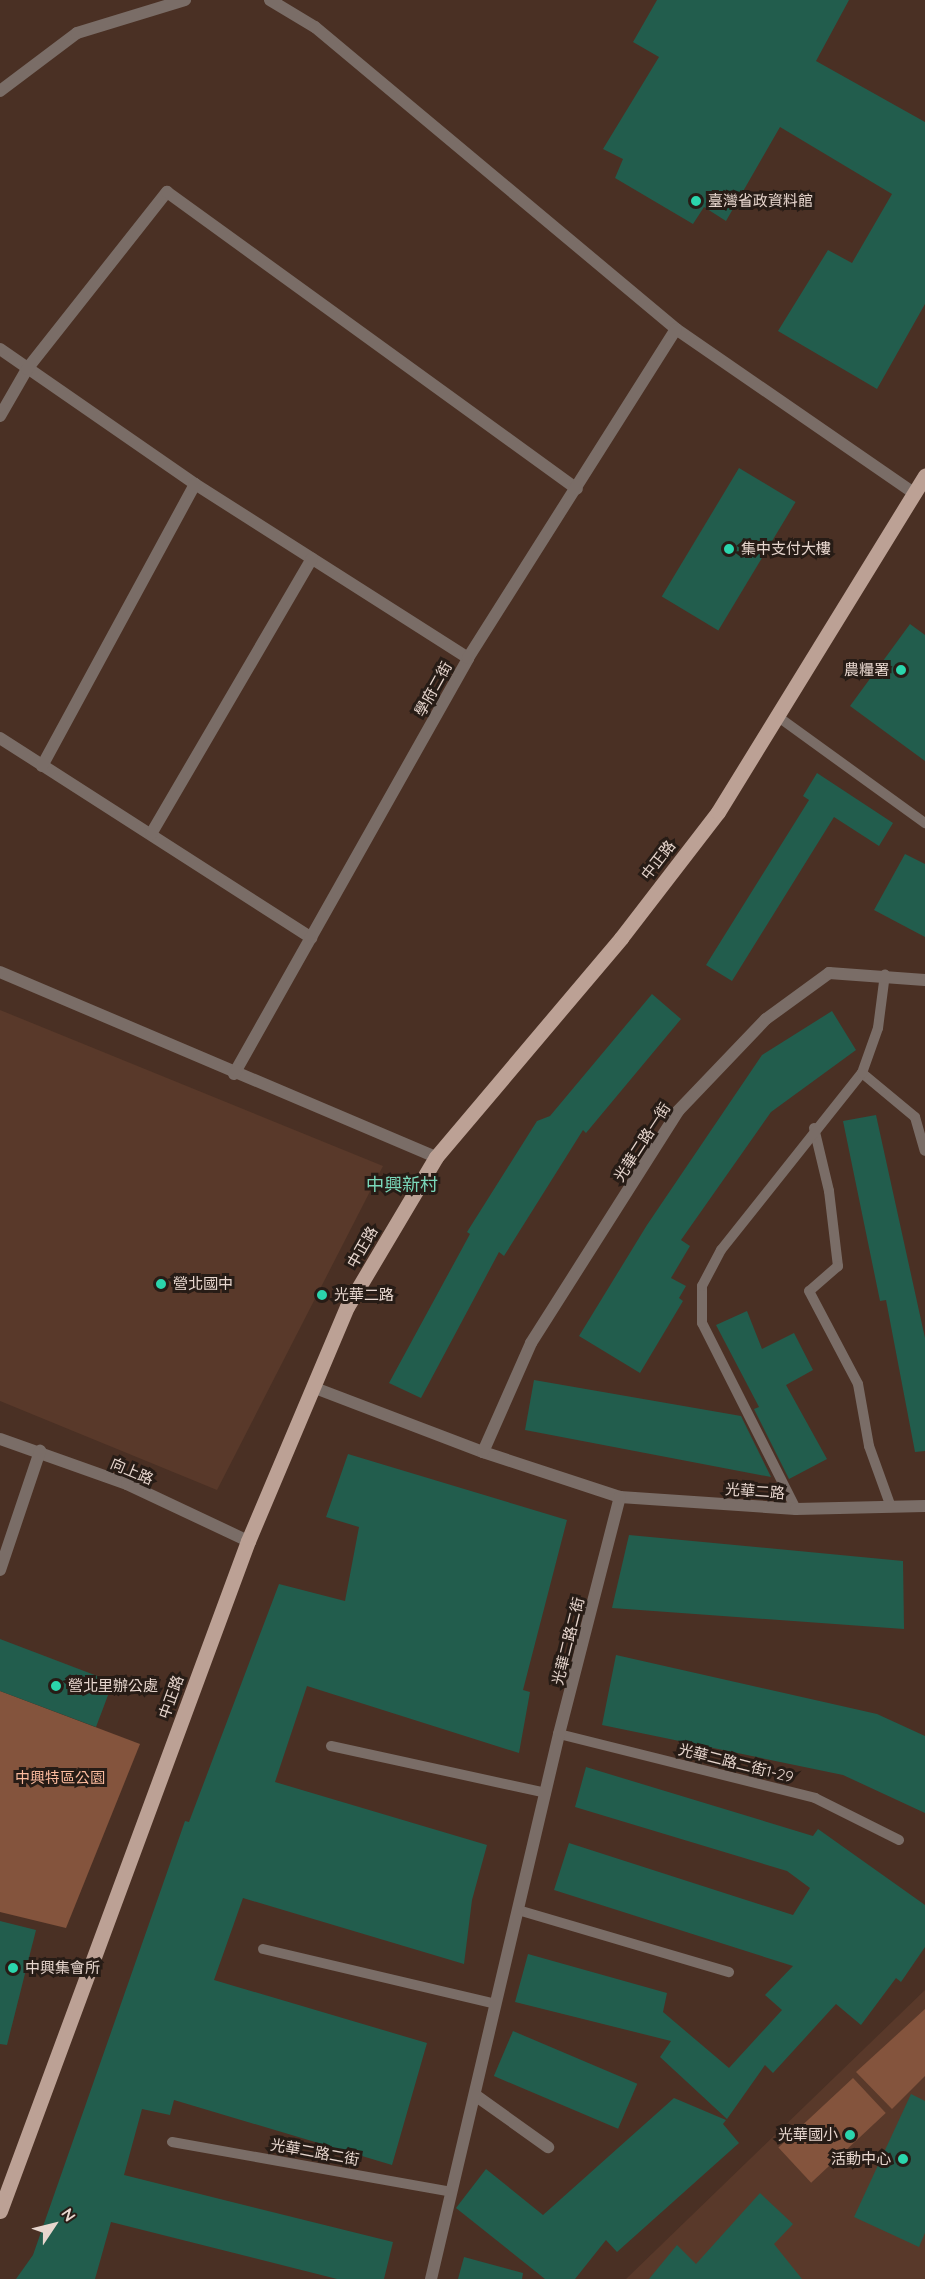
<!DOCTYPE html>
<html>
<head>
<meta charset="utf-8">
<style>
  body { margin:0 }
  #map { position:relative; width:925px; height:2279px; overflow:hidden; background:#4a3024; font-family:Quicksand,"Noto Sans TC",sans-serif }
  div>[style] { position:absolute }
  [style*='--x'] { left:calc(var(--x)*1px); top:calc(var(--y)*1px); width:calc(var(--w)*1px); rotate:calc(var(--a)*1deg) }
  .built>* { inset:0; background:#59392a }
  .green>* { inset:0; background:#84543d; transform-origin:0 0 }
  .building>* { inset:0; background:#225d4d; transform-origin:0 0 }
  .service>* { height:10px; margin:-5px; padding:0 5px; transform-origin:5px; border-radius:5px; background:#7a6d67 }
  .minor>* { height:12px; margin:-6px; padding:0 6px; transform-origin:6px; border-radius:6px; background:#7a6d67 }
  .primary>* { height:15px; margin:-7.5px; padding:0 7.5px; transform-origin:7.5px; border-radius:7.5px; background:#bca195 }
  .dots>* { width:16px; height:16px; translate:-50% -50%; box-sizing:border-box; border:3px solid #271c16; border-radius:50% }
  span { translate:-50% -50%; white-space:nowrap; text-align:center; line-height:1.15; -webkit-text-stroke:6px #271c16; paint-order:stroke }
  .poi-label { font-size:15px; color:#e7d6ce }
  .left { translate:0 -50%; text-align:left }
  .right { translate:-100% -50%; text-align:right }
  .street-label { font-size:15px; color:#e7d6ce }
  .park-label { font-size:15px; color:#fbba9d }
  .quarter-label { font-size:18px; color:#7ad8ba }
  .north { position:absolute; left:24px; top:2195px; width:60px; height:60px; -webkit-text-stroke:4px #271c16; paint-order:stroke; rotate:55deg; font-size:16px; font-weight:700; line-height:24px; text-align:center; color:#e7d6ce }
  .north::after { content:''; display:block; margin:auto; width:21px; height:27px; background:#e7d6ce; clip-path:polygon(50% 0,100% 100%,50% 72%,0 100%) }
</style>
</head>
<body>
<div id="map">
  <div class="built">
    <div style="clip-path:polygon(0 1010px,383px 1166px,217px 1490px,0 1401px)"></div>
    <div style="clip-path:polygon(925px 1990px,925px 2279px,626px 2279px)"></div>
  </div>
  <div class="green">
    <div style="clip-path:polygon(0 1691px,140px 1744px,66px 1928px,0 1912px)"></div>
    <div style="clip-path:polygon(925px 2009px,925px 2076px,892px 2109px,856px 2072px)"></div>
    <div style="left:853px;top:2078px;width:48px;height:102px;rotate:47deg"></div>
  </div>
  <div class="building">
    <div style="clip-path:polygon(657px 0,849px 0,816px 61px,925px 122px,925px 304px,877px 389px,778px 331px,828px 250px,852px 263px,892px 194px,780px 127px,726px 221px,704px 207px,693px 224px,615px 178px,623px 159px,603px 149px,659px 57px,633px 42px)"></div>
    <div style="left:739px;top:468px;width:66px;height:150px;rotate:31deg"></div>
    <div style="clip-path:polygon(910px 624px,925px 635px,925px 761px,850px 706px)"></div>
    <div style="clip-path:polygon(817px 773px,893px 823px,879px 846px,834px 817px,732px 981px,706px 965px,809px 800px,803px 796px)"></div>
    <div style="clip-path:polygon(905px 854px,925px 864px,925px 937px,874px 910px)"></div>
    <div style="clip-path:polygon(652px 994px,681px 1019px,586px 1133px,583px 1130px,504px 1256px,499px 1252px,421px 1398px,389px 1383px,470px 1234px,467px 1232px,537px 1121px,550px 1116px)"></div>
    <div style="clip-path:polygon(832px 1011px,856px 1050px,771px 1112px,681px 1240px,690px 1246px,671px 1278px,686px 1286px,679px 1298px,683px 1301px,640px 1373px,579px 1336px,647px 1225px,762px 1055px)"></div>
    <div style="clip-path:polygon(876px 1115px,925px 1338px,925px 1451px,915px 1452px,886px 1300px,880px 1301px,843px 1121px)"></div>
    <div style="clip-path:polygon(747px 1311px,762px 1349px,794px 1333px,813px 1370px,786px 1385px,827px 1459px,789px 1479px,754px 1409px,759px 1407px,716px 1325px)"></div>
    <div style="clip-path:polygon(534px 1380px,741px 1416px,771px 1477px,525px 1430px)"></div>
    <div style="clip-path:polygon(348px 1454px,567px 1520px,523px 1690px,530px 1692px,519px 1753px,307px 1686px,275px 1782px,487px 1845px,472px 1900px,464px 1964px,243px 1898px,214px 1980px,427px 2043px,392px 2165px,174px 2100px,170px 2115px,142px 2109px,124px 2175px,393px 2242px,384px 2279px,337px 2279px,111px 2222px,95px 2279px,16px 2279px,33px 2255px,185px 1821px,189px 1822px,279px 1584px,345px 1601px,359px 1527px,326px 1517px)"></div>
    <div style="clip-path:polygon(629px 1535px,903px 1561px,904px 1629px,612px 1608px)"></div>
    <div style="clip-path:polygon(0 1639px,113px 1682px,96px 1727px,0 1691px)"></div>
    <div style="clip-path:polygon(616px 1655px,877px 1714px,925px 1736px,925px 1813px,843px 1775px,602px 1725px)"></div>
    <div style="clip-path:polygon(586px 1767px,813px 1836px,818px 1829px,925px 1905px,925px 1947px,901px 1982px,896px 1978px,861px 2025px,836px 2004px,773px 2073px,765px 2065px,727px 2119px,660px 2057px,671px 2041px,515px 2002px,528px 1954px,667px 1993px,663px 2012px,729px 2068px,782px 2010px,765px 1995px,793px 1966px,554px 1890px,569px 1843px,793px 1915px,810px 1888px,787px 1871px,575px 1807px)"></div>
    <div style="clip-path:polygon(0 1921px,36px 1930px,7px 2045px,0 2044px)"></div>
    <div style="left:513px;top:2031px;width:135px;height:49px;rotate:23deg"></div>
    <div style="clip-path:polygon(911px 2094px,925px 2101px,925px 2233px,919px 2247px,854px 2217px)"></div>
    <div style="clip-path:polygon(674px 2098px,726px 2120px,723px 2124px,739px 2143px,617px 2252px,606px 2240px,575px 2279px,545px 2279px,456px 2208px,486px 2169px,543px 2215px)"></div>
    <div style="clip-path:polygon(760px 2193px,793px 2224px,774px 2244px,802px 2279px,649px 2279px,677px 2245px,696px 2264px)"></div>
    <div style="clip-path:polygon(464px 2257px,523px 2273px,522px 2279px,458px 2279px)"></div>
  </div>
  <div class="service">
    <div style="--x:777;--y:716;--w:183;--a:35.9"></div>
    <div style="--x:862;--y:1073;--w:69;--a:39.7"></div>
    <div style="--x:915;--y:1117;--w:35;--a:74"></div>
    <div style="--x:814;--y:1128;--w:65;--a:76.6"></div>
    <div style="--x:829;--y:1191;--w:76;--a:83.2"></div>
    <div style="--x:838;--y:1266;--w:38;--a:139"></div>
    <div style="--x:809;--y:1291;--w:105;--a:62.2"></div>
    <div style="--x:858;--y:1384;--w:63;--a:79.9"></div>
    <div style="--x:869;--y:1446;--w:65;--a:70.2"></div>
    <div style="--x:796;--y:1509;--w:208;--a:-116.8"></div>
    <div style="--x:702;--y:1323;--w:37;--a:-90"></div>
    <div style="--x:702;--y:1286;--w:41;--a:-62.2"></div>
    <div style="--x:721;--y:1250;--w:226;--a:-51.5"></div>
    <div style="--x:862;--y:1073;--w:48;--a:-70.4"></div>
    <div style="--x:878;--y:1028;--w:54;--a:-82.6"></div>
    <div style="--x:559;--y:1734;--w:264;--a:14"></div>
    <div style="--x:815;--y:1798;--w:94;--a:26.6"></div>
    <div style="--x:331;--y:1746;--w:220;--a:12.3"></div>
    <div style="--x:518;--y:1910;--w:220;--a:16.4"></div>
    <div style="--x:263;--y:1949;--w:239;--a:13.3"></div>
    <div style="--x:172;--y:2142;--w:284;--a:10.1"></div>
  </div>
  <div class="minor">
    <div style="--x:270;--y:0;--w:52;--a:31"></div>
    <div style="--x:315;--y:27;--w:471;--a:39.9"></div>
    <div style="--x:676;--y:329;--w:290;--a:34.6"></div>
    <div style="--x:0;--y:91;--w:96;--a:-37"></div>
    <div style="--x:77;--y:33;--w:113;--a:-17"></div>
    <div style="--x:0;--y:349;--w:237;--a:34.7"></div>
    <div style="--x:195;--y:484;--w:324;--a:32.5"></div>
    <div style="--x:0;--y:416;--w:54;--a:-60.1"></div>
    <div style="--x:27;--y:369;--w:226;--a:-51.7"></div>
    <div style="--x:167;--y:192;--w:506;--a:35.92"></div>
    <div style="--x:0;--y:738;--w:370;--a:32.7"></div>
    <div style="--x:42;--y:766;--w:321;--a:-61.5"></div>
    <div style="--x:151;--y:834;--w:319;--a:-59.7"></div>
    <div style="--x:0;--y:972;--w:474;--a:23"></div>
    <div style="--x:234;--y:1074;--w:477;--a:-60.6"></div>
    <div style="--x:468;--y:658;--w:389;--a:-57.7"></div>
    <div style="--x:315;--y:1388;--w:180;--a:20.9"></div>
    <div style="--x:483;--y:1452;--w:144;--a:18.2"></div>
    <div style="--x:620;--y:1497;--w:176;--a:3.9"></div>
    <div style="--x:796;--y:1509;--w:129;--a:-1.3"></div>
    <div style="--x:0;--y:1439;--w:135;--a:19.5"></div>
    <div style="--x:127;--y:1484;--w:134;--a:25.2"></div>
    <div style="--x:483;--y:1452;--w:119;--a:-66.2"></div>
    <div style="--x:531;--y:1343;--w:275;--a:-57.6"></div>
    <div style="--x:678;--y:1111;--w:127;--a:-46.3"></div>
    <div style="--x:766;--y:1019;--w:78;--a:-36.1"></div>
    <div style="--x:829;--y:973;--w:96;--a:4.2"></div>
    <div style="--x:0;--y:1570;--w:126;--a:-71.4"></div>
    <div style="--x:475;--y:2095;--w:90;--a:35.5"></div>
    <div style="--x:431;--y:2279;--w:560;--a:-76.78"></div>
    <div style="--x:559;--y:1734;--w:245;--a:-75.6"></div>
  </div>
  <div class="primary">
    <div style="--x:0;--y:2211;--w:714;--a:-69.69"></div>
    <div style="--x:248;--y:1541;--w:254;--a:-67.1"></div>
    <div style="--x:347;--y:1307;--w:174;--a:-59.3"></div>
    <div style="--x:436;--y:1157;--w:287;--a:-49.8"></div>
    <div style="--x:621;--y:938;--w:159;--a:-52.4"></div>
    <div style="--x:718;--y:812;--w:395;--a:-58.4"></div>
  </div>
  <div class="dots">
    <div style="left:696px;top:201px;background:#2bd5ac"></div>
    <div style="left:729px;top:549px;background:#2bd5ac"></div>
    <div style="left:901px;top:670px;background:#2bd5ac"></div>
    <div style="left:161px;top:1284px;background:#2bd5ac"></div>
    <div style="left:322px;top:1295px;background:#2bd5ac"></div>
    <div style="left:56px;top:1686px;background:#2bd5ac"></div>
    <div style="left:13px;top:1968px;background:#2bd5ac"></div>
    <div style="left:850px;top:2135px;background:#2bd5ac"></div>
    <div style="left:903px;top:2159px;background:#2bd5ac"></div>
  </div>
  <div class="poi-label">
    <span class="left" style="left:708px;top:201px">臺灣省政資料館</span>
    <span class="left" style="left:741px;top:549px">集中支付大樓</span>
    <span class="right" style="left:889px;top:670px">農糧署</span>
    <span class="left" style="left:173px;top:1284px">營北國中</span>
    <span class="left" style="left:334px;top:1295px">光華二路</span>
    <span class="left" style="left:68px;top:1686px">營北里辦公處</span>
    <span class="left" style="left:25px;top:1968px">中興集會所</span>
    <span class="right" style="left:838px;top:2135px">光華國小</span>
    <span class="right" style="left:891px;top:2159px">活動中心</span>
  </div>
  <div class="street-label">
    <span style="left:433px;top:689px;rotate:-61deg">學府二街</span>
    <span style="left:658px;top:860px;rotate:-52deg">中正路</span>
    <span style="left:642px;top:1142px;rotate:-57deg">光華二路一街</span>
    <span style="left:362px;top:1247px;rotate:-60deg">中正路</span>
    <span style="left:132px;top:1471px;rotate:23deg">向上路</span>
    <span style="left:755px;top:1491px;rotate:4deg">光華二路</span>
    <span style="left:568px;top:1641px;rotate:-76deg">光華二路二街</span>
    <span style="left:171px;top:1697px;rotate:-70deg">中正路</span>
    <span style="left:736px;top:1763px;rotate:14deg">光華二路二街1-29</span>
    <span style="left:315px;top:2152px;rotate:10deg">光華二路二街</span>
  </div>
  <div class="park-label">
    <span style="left:60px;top:1778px">中興特區公園</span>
  </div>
  <div class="quarter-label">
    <span style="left:402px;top:1185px">中興新村</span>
  </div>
  <div class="north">N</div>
</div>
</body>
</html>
